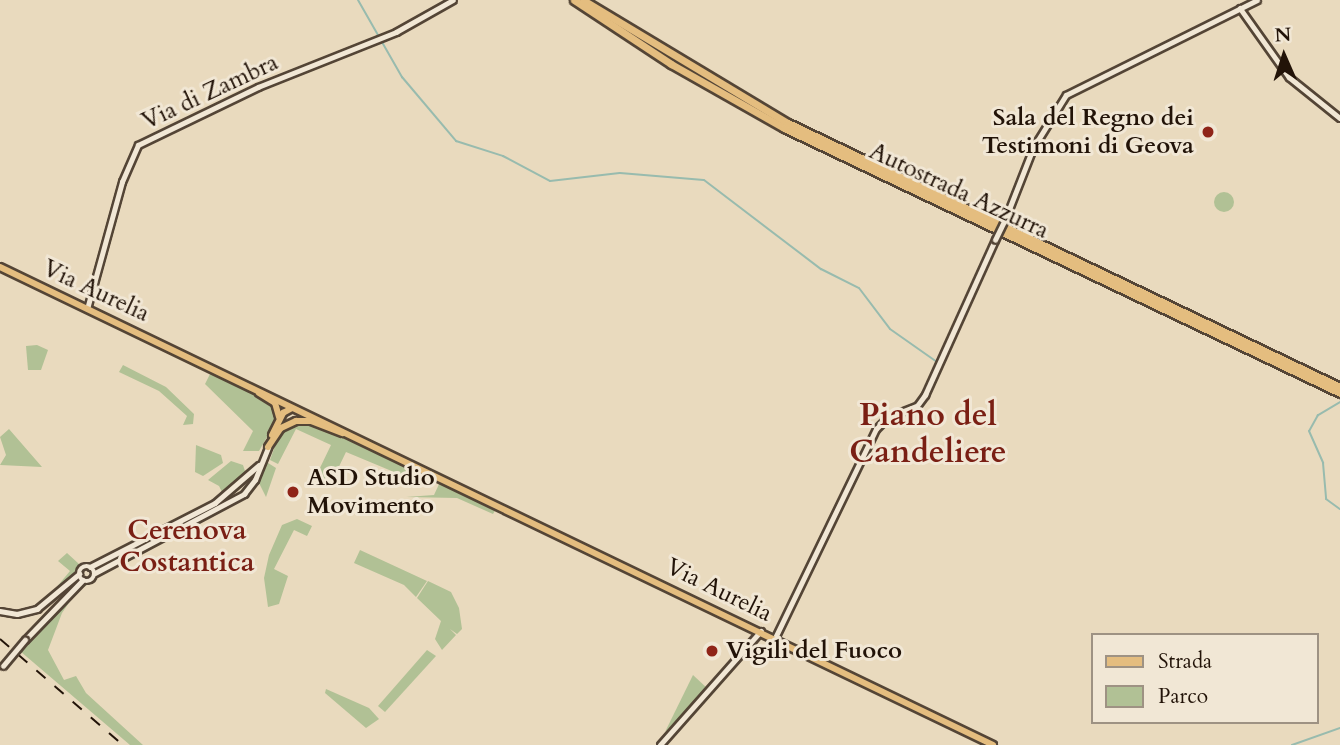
<!DOCTYPE html>
<html>
<head>
<meta charset="utf-8">
<style>
  body { margin:0 }
  #map { position:relative; width:1340px; height:745px; overflow:hidden; background:#e9dabe; font-family:Cardo,serif }
  div>[style] { position:absolute }
  [style*='--x'] { left:calc(var(--x)*1px); top:calc(var(--y)*1px); width:calc(var(--w)*1px); rotate:calc(var(--a)*1deg) }
  .green>* { inset:0; background:#b1c195 }
  .round { border-radius:50% }
  .stream>* { height:2px; margin:-1px; padding:0 1px; transform-origin:1px; border-radius:1px; background:#98bbae }
  .roads { filter:drop-shadow(2px 0 #544536) drop-shadow(-2px 0 #544536) drop-shadow(0 2px #544536) drop-shadow(0 -2px #544536) }
  .tertiary>* { height:4.5px; margin:-2.25px; padding:0 2.25px; transform-origin:2.25px; border-radius:2.25px; background:#f1e7d5 }
  .tertiary>.ring { margin:-2.25px; padding:0; box-sizing:content-box; background:none; border:4.5px solid #f1e7d5; border-radius:50% }
  .primary>* { height:6px; margin:-3px; padding:0 3px; transform-origin:3px; border-radius:3px; background:#e4bd7f }
  .motorway>* { height:7px; margin:-3.5px; padding:0 3.5px; transform-origin:3.5px; border-radius:3.5px; background:#e4bd7f }
  .rail>* { height:2px; margin-top:-1px; transform-origin:0; background:repeating-linear-gradient(90deg,#221308 0 12px,transparent 0 24px) }
  .bridges { filter:drop-shadow(2px 0 #544536) drop-shadow(-2px 0 #544536) drop-shadow(0 2px #544536) drop-shadow(0 -2px #544536) }
  .tertiary-bridge>* { height:4.5px; margin:-2.25px; padding:0 2.25px; transform-origin:2.25px; border-radius:2.25px; background:#f1e7d5 }
  .dots>* { width:19px; height:19px; translate:-50% -50%; box-sizing:border-box; border:4px solid #f1e7d5; border-radius:50% }
  span { translate:-50% -50%; white-space:nowrap; text-align:center; line-height:1.15; -webkit-text-stroke:6px #f1e7d5; paint-order:stroke }
  .street-label { font-size:24px; color:#221308 }
  .poi-label { font-size:24px; color:#221308; font-weight:700 }
  .right { translate:-100% -50%; text-align:right }
  .left { translate:0 -50%; text-align:left }
  .quarter-label { font-size:28px; color:#7a1f14; font-weight:700 }
  .district-label { font-size:32px; color:#7a1f14; font-weight:700 }
  .legend { position:absolute; left:1091px; top:633px; width:228px; height:91px; box-sizing:border-box; background:#f1e7d5; border:2px solid #9e9283; margin:0; padding:9px 12px; list-style:none; font-size:21px; color:#221308 }
  .legend li { display:flex; align-items:center; gap:14px; height:35px }
  .legend b { width:35px; border:2px solid #9e9283 }
  .north { position:absolute; left:1249px; top:21px; width:70px; height:70px; -webkit-text-stroke:5px #f1e7d5; paint-order:stroke; rotate:357deg; font-size:19px; font-weight:700; line-height:28px; text-align:center; color:#221308 }
  .north::after { content:''; display:block; margin:auto; width:24px; height:32px; background:#221308; clip-path:polygon(50% 0,100% 100%,50% 72%,0 100%) }
</style>
</head>
<body>
<div id="map">
  <div class="green">
    <div class="round" style="left:1214px;top:192px;width:20px;height:20px"></div>
    <div style="clip-path:polygon(37px 345px,48px 350px,41px 370px,28px 370px,26px 346px)"></div>
    <div style="clip-path:polygon(123px 365px,166px 387px,194px 414px,193px 424px,183px 425px,187px 416px,159px 391px,119px 372px)"></div>
    <div style="clip-path:polygon(211px 372px,270px 400px,279px 416px,259px 451px,243px 451px,253px 431px,205px 384px)"></div>
    <div style="clip-path:polygon(302px 422px,320px 426px,411px 469px,406px 477px,346px 452px,333px 479px,325px 482px,318px 472px,331px 445px,296px 429px,278px 464px,270px 460px,280px 432px)"></div>
    <div style="clip-path:polygon(9px 429px,42px 467px,0 465px,6px 455px,0 437px)"></div>
    <div style="clip-path:polygon(196px 445px,221px 455px,223px 463px,203px 476px,195px 472px)"></div>
    <div style="clip-path:polygon(231px 461px,243px 465px,246px 474px,224px 496px,219px 486px,208px 480px)"></div>
    <div style="clip-path:polygon(265px 461px,276px 468px,266px 497px,258px 481px)"></div>
    <div style="clip-path:polygon(440px 482px,496px 509px,493px 514px,457px 498px,406px 497px,434px 495px)"></div>
    <div style="clip-path:polygon(297px 519px,312px 526px,307px 536px,294px 530px,274px 569px,288px 576px,279px 604px,268px 607px,264px 578px,269px 555px,282px 525px)"></div>
    <div style="clip-path:polygon(360px 550px,427px 581px,416px 597px,404px 585px,354px 563px)"></div>
    <div style="clip-path:polygon(67px 553px,79px 564px,76px 576px,45px 601px,70px 571px,58px 561px)"></div>
    <div style="clip-path:polygon(428px 581px,451px 592px,459px 608px,462px 629px,457px 634px,450px 629px,456px 635px,442px 650px,435px 639px,441px 621px,417px 598px)"></div>
    <div style="clip-path:polygon(81px 584px,89px 584px,77px 591px,62px 613px,48px 650px,64px 680px,76px 676px,86px 693px,143px 745px,130px 745px,20px 651px)"></div>
    <div style="clip-path:polygon(427px 650px,436px 656px,385px 712px,378px 706px)"></div>
    <div style="clip-path:polygon(693px 675px,708px 689px,665px 732px)"></div>
    <div style="clip-path:polygon(326px 689px,369px 708px,379px 719px,366px 728px,325px 693px)"></div>
  </div>
  <div class="stream">
    <div style="--x:358;--y:0;--w:89;--a:60.3"></div>
    <div style="--x:402;--y:77;--w:84;--a:49.8"></div>
    <div style="--x:456;--y:141;--w:49;--a:17.7"></div>
    <div style="--x:503;--y:156;--w:53;--a:28"></div>
    <div style="--x:550;--y:181;--w:70;--a:-6.5"></div>
    <div style="--x:620;--y:173;--w:84;--a:4.8"></div>
    <div style="--x:704;--y:180;--w:147;--a:37.3"></div>
    <div style="--x:821;--y:269;--w:42;--a:26.6"></div>
    <div style="--x:859;--y:288;--w:51;--a:52.9"></div>
    <div style="--x:890;--y:329;--w:57;--a:35.1"></div>
    <div style="--x:1340;--y:402;--w:26;--a:149"></div>
    <div style="--x:1318;--y:415;--w:18;--a:119"></div>
    <div style="--x:1309;--y:431;--w:35;--a:66"></div>
    <div style="--x:1323;--y:463;--w:36;--a:85"></div>
    <div style="--x:1326;--y:499;--w:17;--a:36"></div>
    <div style="--x:1292;--y:745;--w:51;--a:-19.5"></div>
  </div>
  <div class="roads">
    <div class="tertiary">
      <div style="--x:1240;--y:8;--w:85;--a:54.6"></div>
      <div style="--x:1289;--y:77;--w:65;--a:38.8"></div>
      <div style="--x:1006;--y:217;--w:74;--a:-68.6"></div>
      <div style="--x:1033;--y:148;--w:62;--a:-58.1"></div>
      <div style="--x:1066;--y:95;--w:213;--a:-26.4"></div>
      <div style="--x:87;--y:309;--w:132;--a:-74.6"></div>
      <div style="--x:122;--y:182;--w:40;--a:-66.6"></div>
      <div style="--x:138;--y:145;--w:133;--a:-25.8"></div>
      <div style="--x:258;--y:87;--w:149;--a:-21.7"></div>
      <div style="--x:396;--y:32;--w:65;--a:-29.3"></div>
      <div class="ring" style="left:79px;top:566px;width:11.5px;height:11.5px"></div>
      <div style="--x:90;--y:567;--w:140;--a:-27.1"></div>
      <div style="--x:215;--y:503;--w:58;--a:-40.8"></div>
      <div style="--x:95;--y:573;--w:169;--a:-27.9"></div>
      <div style="--x:244;--y:494;--w:18;--a:-52"></div>
      <div style="--x:255;--y:480;--w:35;--a:-68"></div>
      <div style="--x:0;--y:611;--w:17;--a:10"></div>
      <div style="--x:17;--y:614;--w:21;--a:-14"></div>
      <div style="--x:37;--y:609;--w:55;--a:-39.8"></div>
      <div style="--x:775;--y:638;--w:232;--a:-64.2"></div>
      <div style="--x:876;--y:429;--w:17;--a:-45"></div>
      <div style="--x:888;--y:417;--w:31;--a:-21"></div>
      <div style="--x:917;--y:406;--w:14;--a:-54"></div>
      <div style="--x:925;--y:395;--w:170;--a:-65.7"></div>
      <div style="--x:25;--y:640;--w:83;--a:-46"></div>
      <div style="--x:660;--y:745;--w:152;--a:-48.5"></div>
    </div>
    <div class="primary">
      <div style="--x:0;--y:267;--w:1102;--a:25.7"></div>
      <div style="--x:259;--y:393;--w:19;--a:32"></div>
      <div style="--x:275;--y:403;--w:15;--a:74"></div>
      <div style="--x:272;--y:435;--w:25;--a:-63"></div>
      <div style="--x:283;--y:413;--w:10;--a:-29"></div>
      <div style="--x:268;--y:447;--w:23;--a:-56"></div>
      <div style="--x:281;--y:428;--w:17;--a:-25"></div>
      <div style="--x:296;--y:421;--w:15;--a:0"></div>
      <div style="--x:311;--y:421;--w:34;--a:21"></div>
    </div>
    <div class="motorway">
      <div style="--x:574;--y:0;--w:116;--a:33.4"></div>
      <div style="--x:671;--y:64;--w:130;--a:29.5"></div>
      <div style="--x:784;--y:128;--w:616;--a:25.48"></div>
      <div style="--x:583;--y:0;--w:239;--a:31"></div>
      <div style="--x:788;--y:123;--w:612;--a:25.56"></div>
    </div>
  </div>
  <div class="rail">
    <div style="--x:0;--y:639;--w:162;--a:40.8"></div>
  </div>
  <div class="bridges">
    <div class="tertiary-bridge">
      <div style="--x:995;--y:240;--w:25;--a:-64"></div>
      <div style="--x:3;--y:666;--w:34;--a:-50"></div>
    </div>
  </div>
  <div class="dots">
    <div style="left:1208px;top:132px;background:#8f2418"></div>
    <div style="left:293px;top:492px;background:#8f2418"></div>
    <div style="left:712px;top:651px;background:#8f2418"></div>
  </div>
  <div class="street-label">
    <span style="left:210px;top:92px;rotate:-25deg">Via di Zambra</span>
    <span style="left:959px;top:191px;rotate:25deg">Autostrada Azzurra</span>
    <span style="left:96px;top:291px;rotate:25deg">Via Aurelia</span>
    <span style="left:719px;top:590px;rotate:26deg">Via Aurelia</span>
  </div>
  <div class="poi-label">
    <span class="right" style="left:1194px;top:132px">Sala del Regno dei<br>Testimoni di Geova</span>
    <span class="left" style="left:307px;top:492px">ASD Studio<br>Movimento</span>
    <span class="left" style="left:726px;top:651px">Vigili del Fuoco</span>
  </div>
  <div class="quarter-label">
    <span style="left:187px;top:546px">Cerenova<br>Costantica</span>
  </div>
  <div class="district-label">
    <span style="left:928px;top:434px">Piano del<br>Candeliere</span>
  </div>
  <ul class="legend">
  <li><b style="height:9px;background:#e4bd7f"></b>Strada</li>
  <li><b style="height:19px;background:#b1c195"></b>Parco</li>
  </ul>
  <div class="north">N</div>
</div>
</body>
</html>
